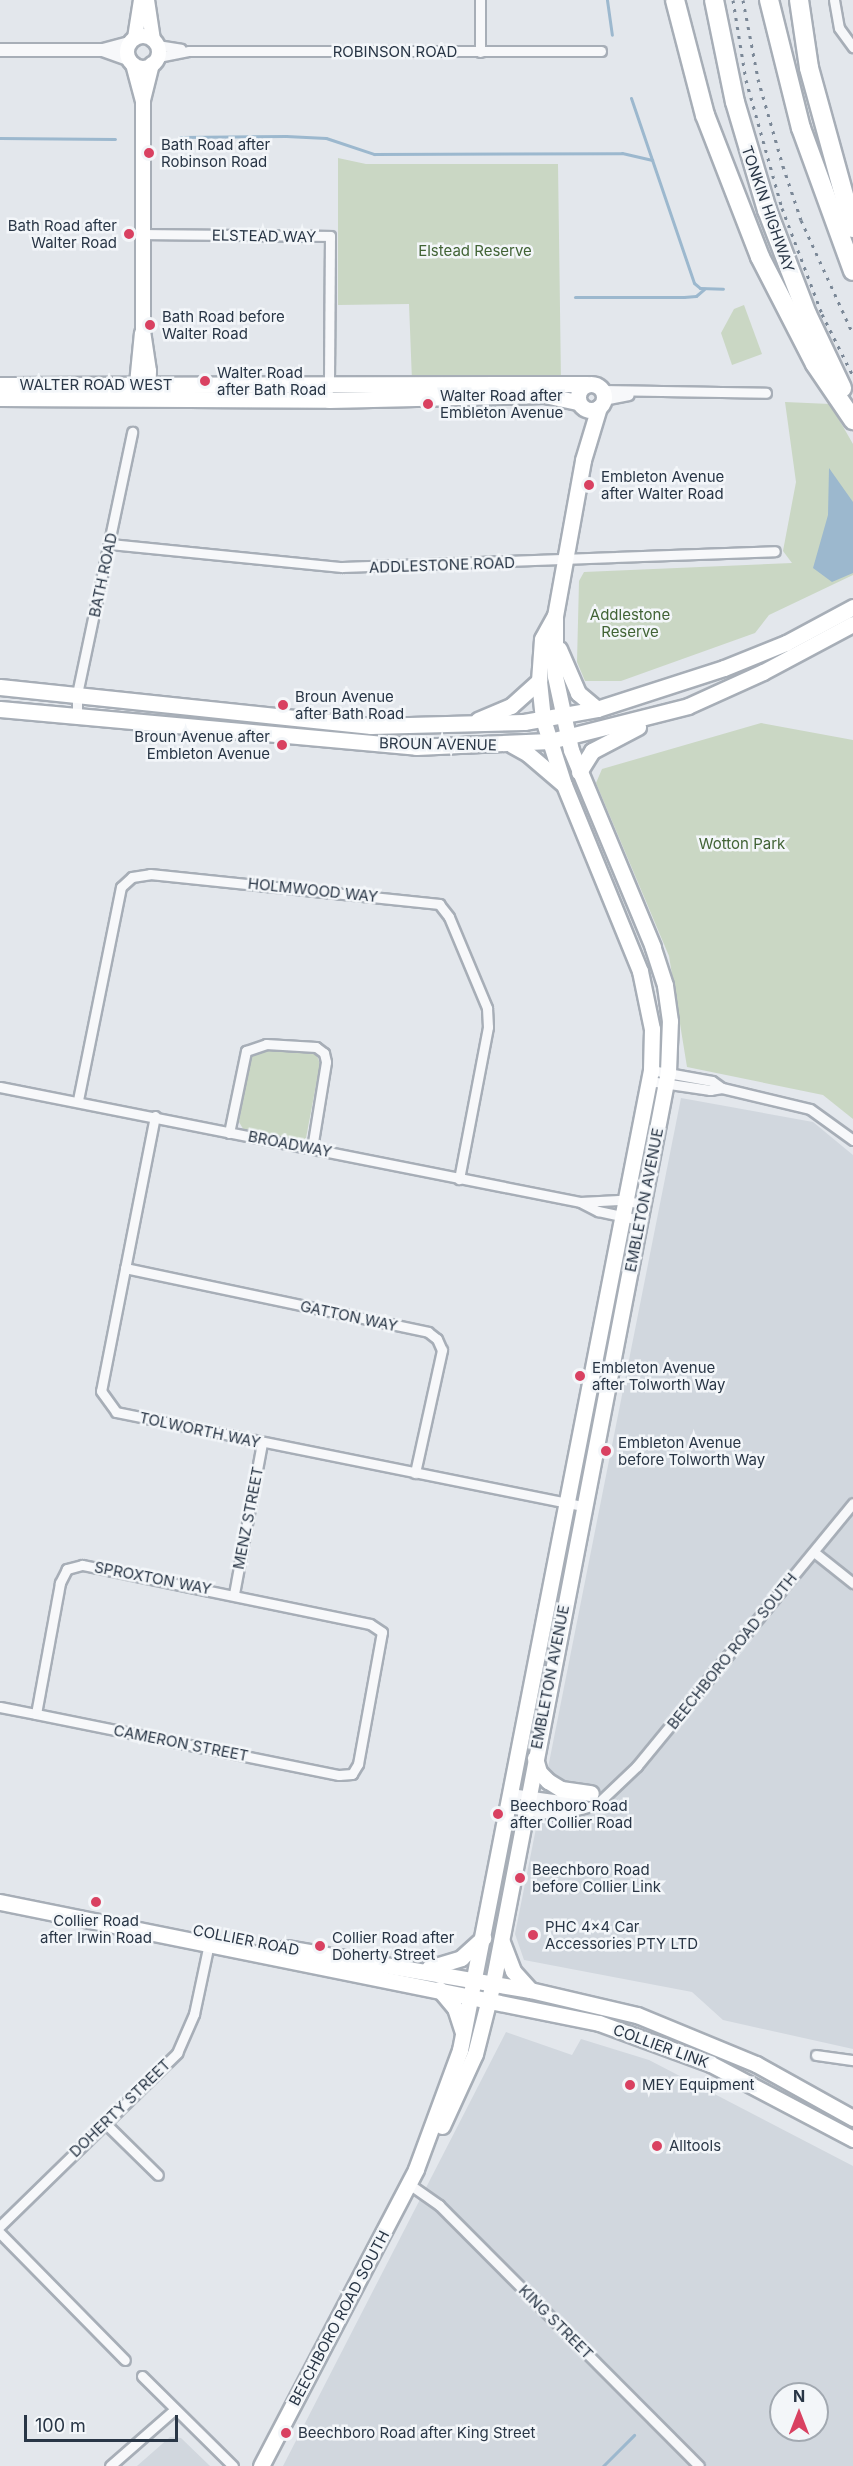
<!DOCTYPE html>
<html>
<head>
<meta charset="utf-8">
<style>
  body { margin:0 }
  #map { position:relative; width:853px; height:2466px; overflow:hidden; background:#e3e7ec; font-family:Inter,sans-serif }
  div>[style] { position:absolute }
  [style*='--x'] { left:calc(var(--x)*1px); top:calc(var(--y)*1px); width:calc(var(--w)*1px); rotate:calc(var(--a)*1deg) }
  .built>* { inset:0; background:#d1d7de }
  .green>* { inset:0; background:#cad7c4 }
  .water>* { inset:0; background:#9cb8ce }
  .stream>* { height:3px; margin:-1.5px; padding:0 1.5px; transform-origin:1.5px; border-radius:1.5px; background:#9cb8ce }
  .roads { filter:drop-shadow(2px 0 #a7aeb7) drop-shadow(-2px 0 #a7aeb7) drop-shadow(0 2px #a7aeb7) drop-shadow(0 -2px #a7aeb7) }
  .minor>* { height:9px; margin:-4.5px; padding:0 4.5px; transform-origin:4.5px; border-radius:4.5px; background:#f7f8fa }
  .tertiary>* { height:12px; margin:-6px; padding:0 6px; transform-origin:6px; border-radius:6px; background:#f7f8fa }
  .secondary>* { height:14px; margin:-7px; padding:0 7px; transform-origin:7px; border-radius:7px; background:#fff }
  .secondary>.ring { margin:-7px; padding:0; box-sizing:content-box; background:none; border:14px solid #fff; border-radius:50% }
  .primary>* { height:15px; margin:-7.5px; padding:0 7.5px; transform-origin:7.5px; border-radius:7.5px; background:#fff }
  .primary>.ring { margin:-7.5px; padding:0; box-sizing:content-box; background:none; border:15px solid #fff; border-radius:50% }
  .motorway>* { height:18px; margin:-9px; padding:0 9px; transform-origin:9px; border-radius:9px; background:#fff }
  .rail>* { height:3px; margin-top:-1.5px; transform-origin:0; background:repeating-linear-gradient(90deg,#7b8897 0 3px,transparent 0 9px) }
  .dots>* { width:16px; height:16px; translate:-50% -50%; box-sizing:border-box; border:3px solid #f3f6f9; border-radius:50% }
  span { translate:-50% -50%; white-space:nowrap; text-align:center; line-height:1.15; -webkit-text-stroke:5px #f3f6f9; paint-order:stroke }
  .street-label { font-size:15px; color:#293646 }
  .poi-label { font-size:15px; color:#293646 }
  .left { translate:0 -50%; text-align:left }
  .right { translate:-100% -50%; text-align:right }
  .park-label { font-size:15px; color:#416335 }
  .north { position:absolute; left:769px; top:2382px; width:60px; height:60px; box-sizing:border-box; background:#f3f6f9; border:2px solid #a2a9b1; border-radius:50%; rotate:0deg; font-size:16px; font-weight:700; line-height:24px; text-align:center; color:#293646 }
  .north::after { content:''; display:block; margin:auto; width:21px; height:27px; background:#d94161; clip-path:polygon(50% 0,100% 100%,50% 72%,0 100%) }
  .scale { position:absolute; left:24px; top:2415px; width:154px; height:27px; box-sizing:border-box; border:3px solid #293646; border-top:0; padding-left:8px; font-size:18px; line-height:21px; white-space:nowrap; color:#293646; -webkit-text-stroke:4px #f3f6f9; paint-order:stroke }
</style>
</head>
<body>
<div id="map">
  <div class="built">
    <div style="clip-path:polygon(681px 1098px,813px 1122px,853px 1155px,853px 2049px,723px 2020px,692px 1992px,524px 1960px,515px 1934px)"></div>
    <div style="clip-path:polygon(evenodd,506px 2032px,572px 2055px,581px 2039px,649px 2060px,853px 2166px,853px 2466px,283px 2466px,506px 2032px,781px 2394px,817px 2394px,817px 2430px,781px 2430px,781px 2394px)"></div>
    <div style="clip-path:polygon(170px 2437px,181px 2438px,210px 2466px,137px 2466px)"></div>
  </div>
  <div class="green">
    <div style="clip-path:polygon(338px 158px,366px 164px,558px 164px,561px 381px,412px 381px,409px 304px,338px 305px)"></div>
    <div style="clip-path:polygon(744px 305px,762px 354px,732px 365px,721px 333px,734px 309px)"></div>
    <div style="clip-path:polygon(785px 402px,830px 404px,853px 444px,853px 575px,769px 615px,755px 633px,621px 681px,585px 681px,577px 662px,579px 581px,584px 572px,792px 563px,783px 551px,796px 482px)"></div>
    <div style="clip-path:polygon(761px 723px,853px 740px,853px 1119px,823px 1095px,687px 1067px,669px 956px,596px 783px,602px 769px)"></div>
    <div style="clip-path:polygon(256px 1048px,316px 1053px,320px 1064px,306px 1138px,301px 1142px,245px 1132px,239px 1122px,250px 1053px)"></div>
  </div>
  <div class="water">
    <div style="clip-path:polygon(829px 468px,853px 502px,853px 573px,832px 582px,813px 568px,828px 515px)"></div>
  </div>
  <div class="stream">
    <div style="--x:607;--y:0;--w:35;--a:82"></div>
    <div style="--x:631;--y:98;--w:195;--a:71.2"></div>
    <div style="--x:694;--y:283;--w:8;--a:40"></div>
    <div style="--x:700;--y:288;--w:23;--a:2"></div>
    <div style="--x:180;--y:137;--w:106;--a:-0.5"></div>
    <div style="--x:286;--y:136;--w:40;--a:2.9"></div>
    <div style="--x:326;--y:138;--w:51;--a:18.4"></div>
    <div style="--x:374;--y:154;--w:248;--a:-0.2"></div>
    <div style="--x:622;--y:153;--w:31;--a:13"></div>
    <div style="--x:0;--y:138;--w:115;--a:0.5"></div>
    <div style="--x:575;--y:297;--w:109;--a:0"></div>
    <div style="--x:684;--y:297;--w:12;--a:-5"></div>
    <div style="--x:696;--y:296;--w:11;--a:-41"></div>
    <div style="--x:603;--y:2466;--w:44;--a:-45"></div>
  </div>
  <div class="roads">
    <div class="minor">
      <div style="--x:480;--y:0;--w:52;--a:90"></div>
      <div style="--x:834;--y:0;--w:28;--a:80"></div>
      <div style="--x:839;--y:28;--w:24;--a:54"></div>
      <div style="--x:157;--y:45;--w:24;--a:9"></div>
      <div style="--x:158;--y:57;--w:32;--a:-11"></div>
      <div style="--x:189;--y:51;--w:412;--a:0"></div>
      <div style="--x:143;--y:234;--w:187;--a:0.6"></div>
      <div style="--x:330;--y:236;--w:153;--a:90.4"></div>
      <div style="--x:602;--y:390;--w:164;--a:1"></div>
      <div style="--x:603;--y:400;--w:26;--a:-11"></div>
      <div style="--x:110;--y:544;--w:233;--a:5.7"></div>
      <div style="--x:342;--y:567;--w:433;--a:-2.1"></div>
      <div style="--x:77;--y:718;--w:24;--a:-90"></div>
      <div style="--x:77;--y:694;--w:268;--a:-78.1"></div>
      <div style="--x:651;--y:1070;--w:62;--a:10.2"></div>
      <div style="--x:712;--y:1081;--w:12;--a:35"></div>
      <div style="--x:722;--y:1088;--w:90;--a:13.4"></div>
      <div style="--x:810;--y:1109;--w:53;--a:35.8"></div>
      <div style="--x:649;--y:1081;--w:62;--a:8.4"></div>
      <div style="--x:710;--y:1090;--w:12;--a:-9"></div>
      <div style="--x:0;--y:1087;--w:591;--a:11.21"></div>
      <div style="--x:580;--y:1202;--w:39;--a:-3"></div>
      <div style="--x:619;--y:1200;--w:25;--a:9"></div>
      <div style="--x:78;--y:1100;--w:217;--a:-78.6"></div>
      <div style="--x:121;--y:887;--w:15;--a:-42"></div>
      <div style="--x:132;--y:877;--w:18;--a:-9"></div>
      <div style="--x:150;--y:874;--w:291;--a:5.9"></div>
      <div style="--x:439;--y:904;--w:16;--a:52"></div>
      <div style="--x:449;--y:917;--w:99;--a:67.3"></div>
      <div style="--x:487;--y:1008;--w:19;--a:87"></div>
      <div style="--x:488;--y:1027;--w:155;--a:100.8"></div>
      <div style="--x:155;--y:1116;--w:280;--a:101.1"></div>
      <div style="--x:101;--y:1391;--w:26;--a:54"></div>
      <div style="--x:116;--y:1412;--w:477;--a:11.4"></div>
      <div style="--x:229;--y:1133;--w:84;--a:-78.3"></div>
      <div style="--x:246;--y:1051;--w:21;--a:-19"></div>
      <div style="--x:266;--y:1044;--w:50;--a:3.4"></div>
      <div style="--x:316;--y:1047;--w:10;--a:37"></div>
      <div style="--x:324;--y:1053;--w:9;--a:77"></div>
      <div style="--x:326;--y:1062;--w:87;--a:99.2"></div>
      <div style="--x:582;--y:1203;--w:18;--a:27"></div>
      <div style="--x:598;--y:1211;--w:43;--a:12.1"></div>
      <div style="--x:125;--y:1268;--w:310;--a:11.9"></div>
      <div style="--x:428;--y:1332;--w:11;--a:38"></div>
      <div style="--x:437;--y:1339;--w:12;--a:66"></div>
      <div style="--x:442;--y:1350;--w:126;--a:102.4"></div>
      <div style="--x:814;--y:1552;--w:50;--a:38.5"></div>
      <div style="--x:234;--y:1594;--w:154;--a:-79.5"></div>
      <div style="--x:0;--y:1707;--w:37;--a:11"></div>
      <div style="--x:36;--y:1714;--w:309;--a:11.4"></div>
      <div style="--x:339;--y:1775;--w:13;--a:-4"></div>
      <div style="--x:352;--y:1774;--w:12;--a:-59"></div>
      <div style="--x:358;--y:1764;--w:134;--a:-79.7"></div>
      <div style="--x:382;--y:1632;--w:14;--a:-146"></div>
      <div style="--x:370;--y:1624;--w:294;--a:-168.4"></div>
      <div style="--x:82;--y:1565;--w:16;--a:165"></div>
      <div style="--x:67;--y:1569;--w:16;--a:117"></div>
      <div style="--x:60;--y:1583;--w:133;--a:100.4"></div>
      <div style="--x:510;--y:1793;--w:51;--a:7.8"></div>
      <div style="--x:561;--y:1800;--w:28;--a:-13"></div>
      <div style="--x:507;--y:1808;--w:51;--a:7.8"></div>
      <div style="--x:558;--y:1815;--w:39;--a:-15"></div>
      <div style="--x:596;--y:1805;--w:57;--a:-43.6"></div>
      <div style="--x:637;--y:1766;--w:340;--a:-50.6"></div>
      <div style="--x:816;--y:2055;--w:37;--a:8"></div>
      <div style="--x:105;--y:2123;--w:74;--a:44.5"></div>
      <div style="--x:409;--y:2184;--w:37;--a:35"></div>
      <div style="--x:439;--y:2205;--w:368;--a:45.1"></div>
      <div style="--x:0;--y:2226;--w:248;--a:-44.3"></div>
      <div style="--x:177;--y:2053;--w:43;--a:-66.4"></div>
      <div style="--x:194;--y:2014;--w:82;--a:-78"></div>
      <div style="--x:0;--y:2233;--w:178;--a:45.5"></div>
      <div style="--x:142;--y:2376;--w:128;--a:44.7"></div>
      <div style="--x:110;--y:2466;--w:86;--a:-41.2"></div>
    </div>
    <div class="tertiary">
      <div style="--x:0;--y:50;--w:103;--a:0"></div>
      <div style="--x:103;--y:50;--w:28;--a:-15"></div>
      <div style="--x:103;--y:50;--w:29;--a:20"></div>
    </div>
    <div class="secondary">
      <div style="--x:147;--y:0;--w:40;--a:81.5"></div>
      <div class="ring" style="left:127px;top:36px;width:18px;height:18px"></div>
      <div style="--x:135;--y:38;--w:38;--a:-81"></div>
      <div style="--x:133;--y:64;--w:39;--a:75"></div>
      <div style="--x:143;--y:102;--w:229;--a:90"></div>
      <div style="--x:143;--y:331;--w:40;--a:81.5"></div>
      <div style="--x:149;--y:371;--w:23;--a:92"></div>
      <div style="--x:143;--y:100;--w:37;--a:-76"></div>
      <div style="--x:136;--y:394;--w:61;--a:-84.4"></div>
    </div>
    <div class="primary">
      <div class="ring" style="left:578px;top:384px;width:11px;height:11px"></div>
      <div style="--x:0;--y:385;--w:587;--a:-0.1"></div>
      <div style="--x:0;--y:398;--w:329;--a:0.3"></div>
      <div style="--x:329;--y:400;--w:215;--a:-1.3"></div>
      <div style="--x:544;--y:395;--w:35;--a:12"></div>
      <div style="--x:559;--y:649;--w:48;--a:66.6"></div>
      <div style="--x:578;--y:693;--w:25;--a:40"></div>
      <div style="--x:0;--y:687;--w:373;--a:6"></div>
      <div style="--x:371;--y:726;--w:153;--a:-1.5"></div>
      <div style="--x:524;--y:722;--w:74;--a:-10.1"></div>
      <div style="--x:597;--y:709;--w:133;--a:-17.9"></div>
      <div style="--x:724;--y:668;--w:67;--a:-22"></div>
      <div style="--x:786;--y:643;--w:76;--a:-28.2"></div>
      <div style="--x:0;--y:709;--w:418;--a:5.2"></div>
      <div style="--x:416;--y:747;--w:134;--a:-2.6"></div>
      <div style="--x:550;--y:741;--w:142;--a:-14.2"></div>
      <div style="--x:688;--y:706;--w:82;--a:-24.4"></div>
      <div style="--x:763;--y:672;--w:102;--a:-28.1"></div>
      <div style="--x:478;--y:720;--w:36;--a:-23"></div>
      <div style="--x:511;--y:706;--w:38;--a:-42"></div>
      <div style="--x:512;--y:745;--w:18;--a:29"></div>
      <div style="--x:528;--y:754;--w:45;--a:40.5"></div>
      <div style="--x:579;--y:772;--w:25;--a:-58"></div>
      <div style="--x:592;--y:751;--w:52;--a:-27.6"></div>
      <div style="--x:535;--y:1758;--w:15;--a:74"></div>
      <div style="--x:539;--y:1772;--w:13;--a:45"></div>
      <div style="--x:548;--y:1781;--w:15;--a:32"></div>
      <div style="--x:561;--y:1789;--w:30;--a:8"></div>
      <div style="--x:0;--y:1902;--w:611;--a:11.42"></div>
      <div style="--x:599;--y:2023;--w:119;--a:20.1"></div>
      <div style="--x:711;--y:2064;--w:161;--a:27.8"></div>
      <div style="--x:502;--y:1942;--w:31;--a:69"></div>
      <div style="--x:513;--y:1971;--w:25;--a:48"></div>
      <div style="--x:286;--y:1948;--w:248;--a:9.8"></div>
      <div style="--x:530;--y:1990;--w:110;--a:13.2"></div>
      <div style="--x:637;--y:2015;--w:129;--a:22.4"></div>
      <div style="--x:756;--y:2064;--w:111;--a:29.1"></div>
      <div style="--x:429;--y:1968;--w:34;--a:-17"></div>
      <div style="--x:461;--y:1958;--w:30;--a:-42"></div>
      <div style="--x:439;--y:1989;--w:25;--a:50"></div>
      <div style="--x:455;--y:2008;--w:25;--a:72"></div>
      <div style="--x:442;--y:2126;--w:79;--a:-65.4"></div>
      <div style="--x:475;--y:2054;--w:73;--a:-75.8"></div>
      <div style="--x:493;--y:1983;--w:928;--a:-79.13"></div>
      <div style="--x:668;--y:1072;--w:51;--a:-87.8"></div>
      <div style="--x:670;--y:1021;--w:36;--a:-98"></div>
      <div style="--x:665;--y:985;--w:40;--a:-108"></div>
      <div style="--x:653;--y:947;--w:213;--a:-112.6"></div>
      <div style="--x:571;--y:750;--w:76;--a:-102.2"></div>
      <div style="--x:555;--y:676;--w:60;--a:-90"></div>
      <div style="--x:555;--y:616;--w:158;--a:-79.8"></div>
      <div style="--x:583;--y:460;--w:55;--a:-73.2"></div>
      <div style="--x:261;--y:2466;--w:335;--a:-62.4"></div>
      <div style="--x:416;--y:2169;--w:127;--a:-69.7"></div>
      <div style="--x:460;--y:2050;--w:998;--a:-78.97"></div>
      <div style="--x:651;--y:1070;--w:41;--a:-88.6"></div>
      <div style="--x:652;--y:1029;--w:59;--a:-101.7"></div>
      <div style="--x:640;--y:971;--w:201;--a:-112.2"></div>
      <div style="--x:564;--y:785;--w:69;--a:-107.7"></div>
      <div style="--x:543;--y:719;--w:38;--a:-96"></div>
      <div style="--x:539;--y:681;--w:42;--a:-85.9"></div>
      <div style="--x:542;--y:639;--w:26;--a:-61"></div>
    </div>
    <div class="motorway">
      <div style="--x:675;--y:0;--w:119;--a:75.4"></div>
      <div style="--x:705;--y:115;--w:152;--a:68.8"></div>
      <div style="--x:760;--y:257;--w:120;--a:62.8"></div>
      <div style="--x:815;--y:364;--w:68;--a:55.8"></div>
      <div style="--x:714;--y:0;--w:104;--a:78.4"></div>
      <div style="--x:735;--y:102;--w:113;--a:73.5"></div>
      <div style="--x:767;--y:210;--w:111;--a:69"></div>
      <div style="--x:807;--y:314;--w:82;--a:64.7"></div>
      <div style="--x:769;--y:0;--w:132;--a:76"></div>
      <div style="--x:801;--y:128;--w:152;--a:70"></div>
      <div style="--x:799;--y:0;--w:69;--a:81.6"></div>
      <div style="--x:809;--y:68;--w:166;--a:74.6"></div>
    </div>
  </div>
  <div class="rail">
    <div style="--x:733;--y:0;--w:81;--a:80.8"></div>
    <div style="--x:746;--y:80;--w:133;--a:74.3"></div>
    <div style="--x:782;--y:208;--w:113;--a:69.3"></div>
    <div style="--x:822;--y:314;--w:69;--a:63.4"></div>
    <div style="--x:743;--y:0;--w:80;--a:79.2"></div>
    <div style="--x:758;--y:79;--w:91;--a:74"></div>
    <div style="--x:783;--y:166;--w:57;--a:71.6"></div>
    <div style="--x:801;--y:220;--w:125;--a:65.5"></div>
  </div>
  <div class="dots">
    <div style="left:149px;top:153px;background:#d94161"></div>
    <div style="left:129px;top:234px;background:#d94161"></div>
    <div style="left:150px;top:325px;background:#d94161"></div>
    <div style="left:205px;top:381px;background:#d94161"></div>
    <div style="left:428px;top:404px;background:#d94161"></div>
    <div style="left:589px;top:485px;background:#d94161"></div>
    <div style="left:283px;top:705px;background:#d94161"></div>
    <div style="left:282px;top:745px;background:#d94161"></div>
    <div style="left:580px;top:1376px;background:#d94161"></div>
    <div style="left:606px;top:1451px;background:#d94161"></div>
    <div style="left:498px;top:1814px;background:#d94161"></div>
    <div style="left:520px;top:1878px;background:#d94161"></div>
    <div style="left:96px;top:1902px;background:#d94161"></div>
    <div style="left:533px;top:1935px;background:#d94161"></div>
    <div style="left:320px;top:1946px;background:#d94161"></div>
    <div style="left:630px;top:2085px;background:#d94161"></div>
    <div style="left:657px;top:2146px;background:#d94161"></div>
    <div style="left:286px;top:2433px;background:#d94161"></div>
  </div>
  <div class="street-label">
    <span style="left:395px;top:52px">ROBINSON ROAD</span>
    <span style="left:768px;top:209px;rotate:71deg">TONKIN HIGHWAY</span>
    <span style="left:264px;top:236px;rotate:1deg">ELSTEAD WAY</span>
    <span style="left:96px;top:385px">WALTER ROAD WEST</span>
    <span style="left:442px;top:565px;rotate:-2deg">ADDLESTONE ROAD</span>
    <span style="left:103px;top:575px;rotate:-78deg">BATH ROAD</span>
    <span style="left:438px;top:744px;rotate:1deg">BROUN AVENUE</span>
    <span style="left:313px;top:890px;rotate:6deg">HOLMWOOD WAY</span>
    <span style="left:290px;top:1144px;rotate:11deg">BROADWAY</span>
    <span style="left:644px;top:1200px;rotate:-79deg">EMBLETON AVENUE</span>
    <span style="left:349px;top:1316px;rotate:12deg">GATTON WAY</span>
    <span style="left:200px;top:1430px;rotate:12deg">TOLWORTH WAY</span>
    <span style="left:248px;top:1518px;rotate:-79deg">MENZ STREET</span>
    <span style="left:153px;top:1578px;rotate:11deg">SPROXTON WAY</span>
    <span style="left:732px;top:1651px;rotate:-51deg">BEECHBORO ROAD SOUTH</span>
    <span style="left:550px;top:1677px;rotate:-79deg">EMBLETON AVENUE</span>
    <span style="left:181px;top:1743px;rotate:11deg">CAMERON STREET</span>
    <span style="left:246px;top:1940px;rotate:11deg">COLLIER ROAD</span>
    <span style="left:661px;top:2046px;rotate:20deg">COLLIER LINK</span>
    <span style="left:120px;top:2108px;rotate:-44deg">DOHERTY STREET</span>
    <span style="left:339px;top:2318px;rotate:-62deg">BEECHBORO ROAD SOUTH</span>
    <span style="left:556px;top:2322px;rotate:45deg">KING STREET</span>
  </div>
  <div class="poi-label">
    <span class="left" style="left:161px;top:153px">Bath Road after<br>Robinson Road</span>
    <span class="right" style="left:117px;top:234px">Bath Road after<br>Walter Road</span>
    <span class="left" style="left:162px;top:325px">Bath Road before<br>Walter Road</span>
    <span class="left" style="left:217px;top:381px">Walter Road<br>after Bath Road</span>
    <span class="left" style="left:440px;top:404px">Walter Road after<br>Embleton Avenue</span>
    <span class="left" style="left:601px;top:485px">Embleton Avenue<br>after Walter Road</span>
    <span class="left" style="left:295px;top:705px">Broun Avenue<br>after Bath Road</span>
    <span class="right" style="left:270px;top:745px">Broun Avenue after<br>Embleton Avenue</span>
    <span class="left" style="left:592px;top:1376px">Embleton Avenue<br>after Tolworth Way</span>
    <span class="left" style="left:618px;top:1451px">Embleton Avenue<br>before Tolworth Way</span>
    <span class="left" style="left:510px;top:1814px">Beechboro Road<br>after Collier Road</span>
    <span class="left" style="left:532px;top:1878px">Beechboro Road<br>before Collier Link</span>
    <span style="left:96px;top:1929px">Collier Road<br>after Irwin Road</span>
    <span class="left" style="left:545px;top:1935px">PHC 4x4 Car<br>Accessories PTY LTD</span>
    <span class="left" style="left:332px;top:1946px">Collier Road after<br>Doherty Street</span>
    <span class="left" style="left:642px;top:2085px">MEY Equipment</span>
    <span class="left" style="left:669px;top:2146px">Alltools</span>
    <span class="left" style="left:298px;top:2433px">Beechboro Road after King Street</span>
  </div>
  <div class="park-label">
    <span style="left:475px;top:251px">Elstead Reserve</span>
    <span style="left:630px;top:623px">Addlestone<br>Reserve</span>
    <span style="left:742px;top:844px">Wotton Park</span>
  </div>
  <div class="north">N</div>
  <div class="scale">100 m</div>
</div>
</body>
</html>
